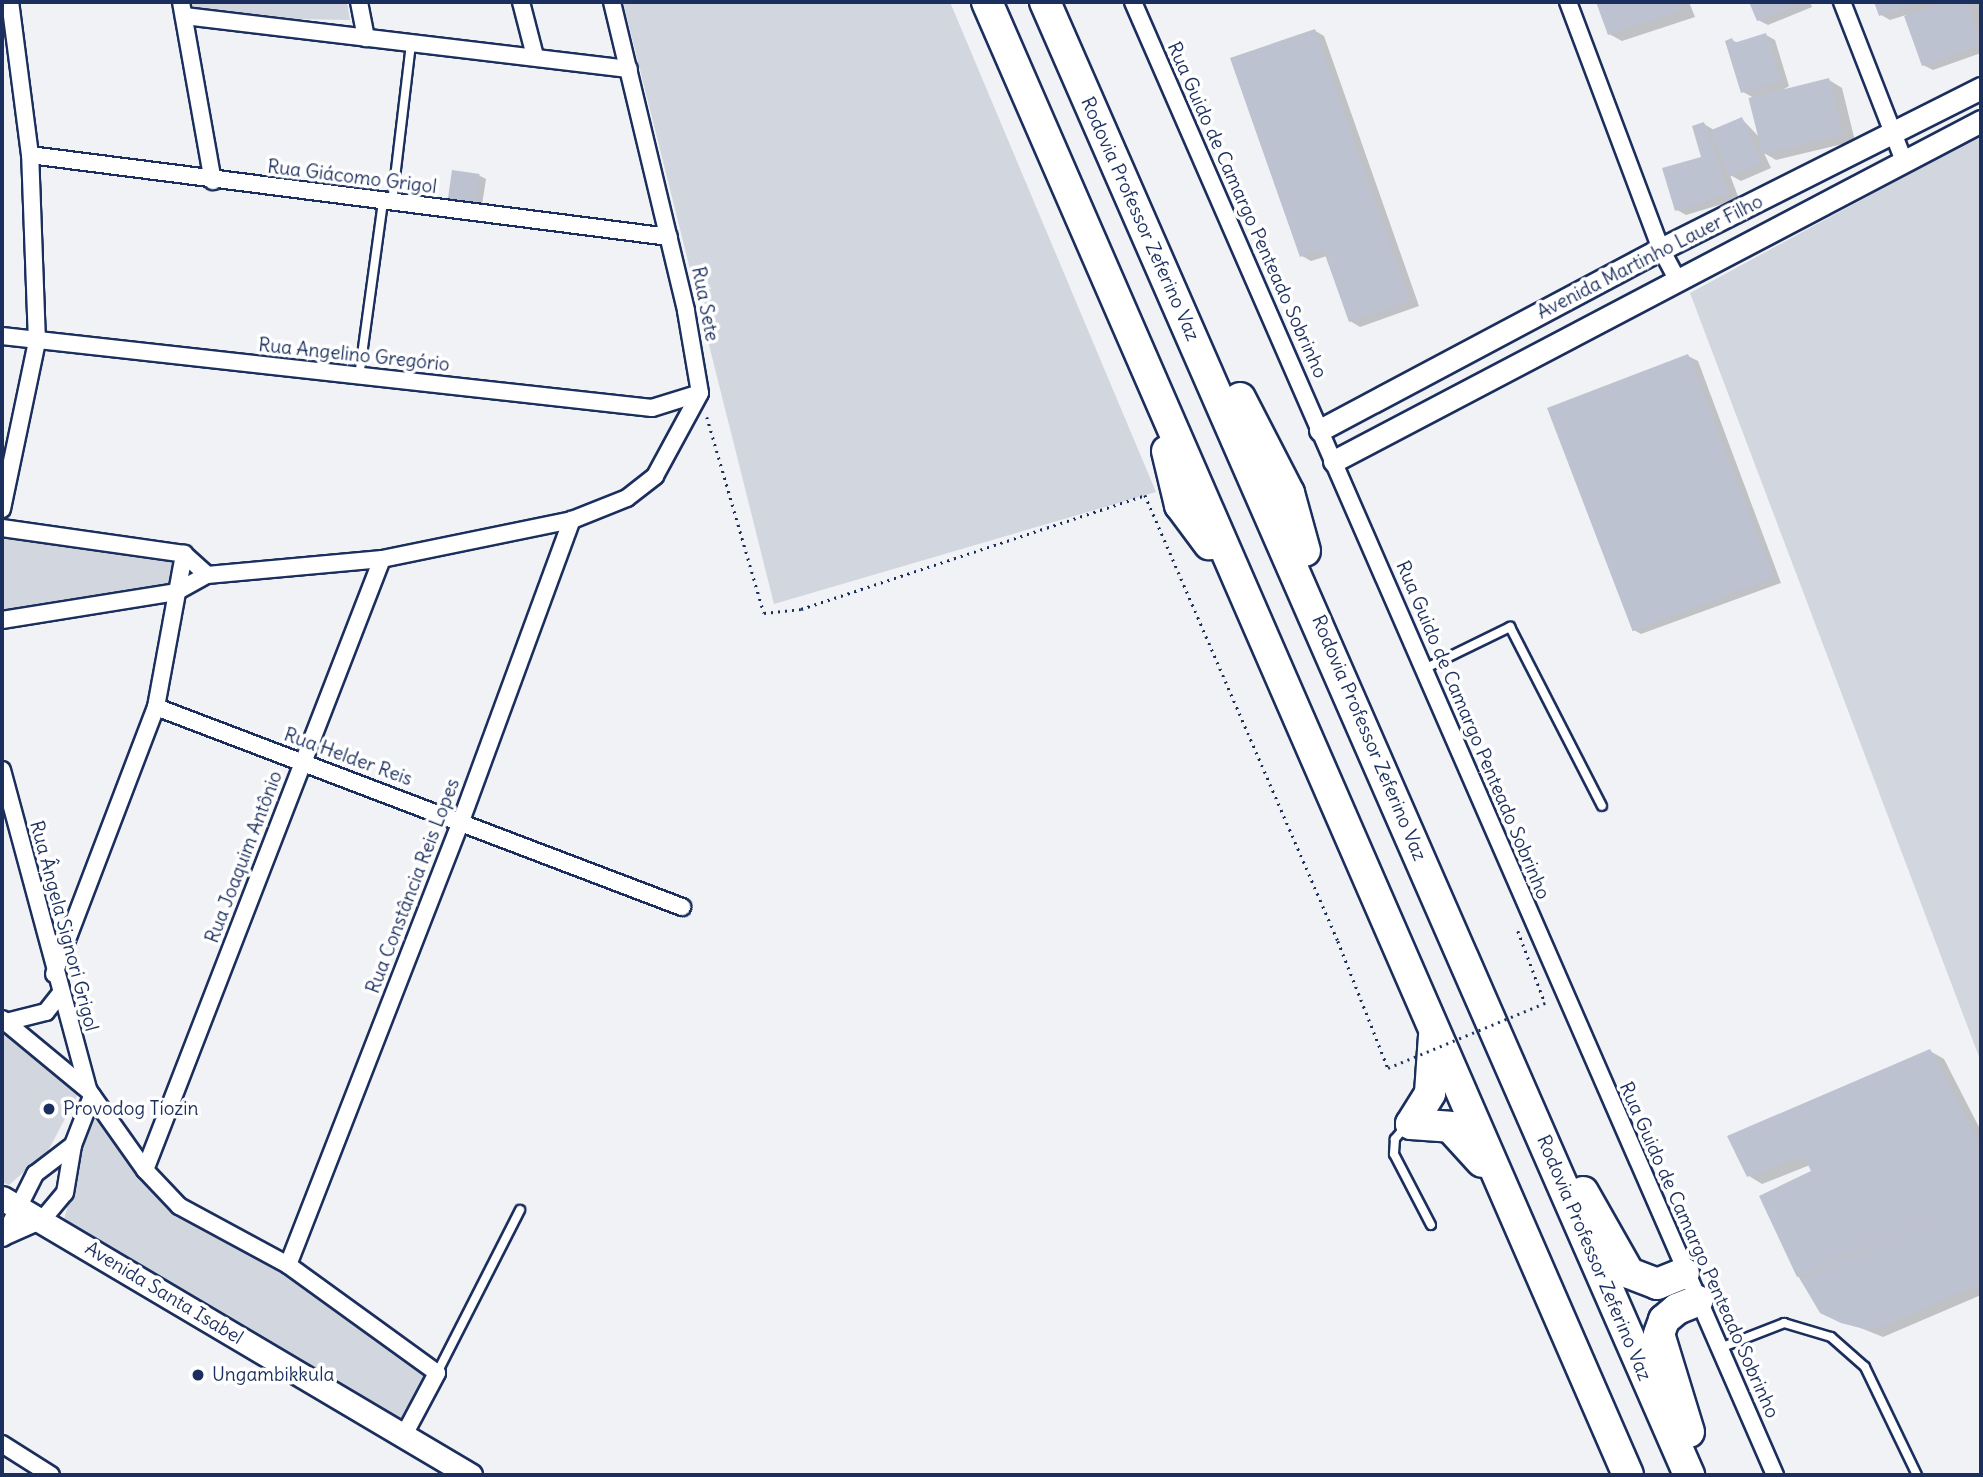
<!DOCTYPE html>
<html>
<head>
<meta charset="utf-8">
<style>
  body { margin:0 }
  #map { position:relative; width:1983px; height:1477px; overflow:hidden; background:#f1f2f5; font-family:Delius,sans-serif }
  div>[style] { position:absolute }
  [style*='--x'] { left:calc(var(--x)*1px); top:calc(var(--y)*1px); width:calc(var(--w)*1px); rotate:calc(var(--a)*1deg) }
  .green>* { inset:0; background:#d2d6df }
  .shadow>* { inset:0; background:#0003 }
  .building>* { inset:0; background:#bcc2d0; transform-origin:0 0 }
  .path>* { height:2.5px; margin-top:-1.25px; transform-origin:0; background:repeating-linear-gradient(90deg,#1b2f5e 0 2px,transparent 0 7px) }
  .roads { filter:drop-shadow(2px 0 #1b2f5e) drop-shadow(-2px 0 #1b2f5e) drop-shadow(0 2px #1b2f5e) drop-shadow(0 -2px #1b2f5e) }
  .service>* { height:8px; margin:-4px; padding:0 4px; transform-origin:4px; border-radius:4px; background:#fff }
  .minor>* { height:16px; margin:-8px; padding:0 8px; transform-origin:8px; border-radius:8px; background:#fff }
  .tertiary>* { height:21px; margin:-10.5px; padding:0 10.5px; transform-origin:10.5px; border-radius:10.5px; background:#fff }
  .secondary>* { height:23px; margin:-11.5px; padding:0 11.5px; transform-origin:11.5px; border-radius:11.5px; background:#fff }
  .motorway>* { height:30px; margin:-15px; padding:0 15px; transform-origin:15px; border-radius:15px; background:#fff }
  .path-bridge>* { height:2.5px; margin-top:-1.25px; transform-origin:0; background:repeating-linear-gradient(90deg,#1b2f5e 0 2px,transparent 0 7px) }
  .dots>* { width:19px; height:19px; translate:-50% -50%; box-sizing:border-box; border:4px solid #fff; border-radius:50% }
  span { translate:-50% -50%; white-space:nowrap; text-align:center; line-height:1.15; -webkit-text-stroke:7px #fff; paint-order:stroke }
  .street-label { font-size:19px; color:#1b2f5e }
  .poi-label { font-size:19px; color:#1b2f5e }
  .left { translate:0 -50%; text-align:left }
  .frame { position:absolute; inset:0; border:4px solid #1b2f5e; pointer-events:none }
</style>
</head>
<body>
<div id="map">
  <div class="green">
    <div style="clip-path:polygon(191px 2px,347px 2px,350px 20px,193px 17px)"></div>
    <div style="clip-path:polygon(623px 2px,950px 2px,1156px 492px,774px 604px)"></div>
    <div style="clip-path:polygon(1981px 135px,1981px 1062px,1690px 293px)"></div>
    <div style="clip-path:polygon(2px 533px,177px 553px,171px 589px,2px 614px)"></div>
    <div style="clip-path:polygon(2px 1022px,81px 1088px,48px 1151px,9px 1185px,2px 1182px)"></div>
    <div style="clip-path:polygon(92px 1113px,170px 1211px,285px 1272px,429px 1378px,402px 1430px,45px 1225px,64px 1220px)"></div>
  </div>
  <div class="shadow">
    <div style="clip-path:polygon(1598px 2px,1689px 2px,1695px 17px,1622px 41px,1609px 34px)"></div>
    <div style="clip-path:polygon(1751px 2px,1810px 2px,1812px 7px,1768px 25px,1758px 20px)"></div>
    <div style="clip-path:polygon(1876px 2px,1981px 2px,1981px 53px,1933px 70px,1923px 65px,1906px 15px,1890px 20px,1881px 15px)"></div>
    <div style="clip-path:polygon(1314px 30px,1324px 36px,1419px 306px,1360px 327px,1350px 321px,1327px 256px,1311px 261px,1302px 256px)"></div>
    <div style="clip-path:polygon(1766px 35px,1775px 40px,1789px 86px,1778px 93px,1829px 80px,1842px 88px,1855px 141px,1776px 160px,1764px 153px,1771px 168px,1741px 181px,1730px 175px,1739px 199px,1686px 215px,1677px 210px,1703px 158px,1704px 124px,1714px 130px,1742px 119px,1760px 138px,1754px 98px,1743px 92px,1732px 40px,1738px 43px)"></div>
    <div style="clip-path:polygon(480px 176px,486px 179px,482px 205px,449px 198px)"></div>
    <div style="clip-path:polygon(1688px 356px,1698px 361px,1781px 583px,1641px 634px,1632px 629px)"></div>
    <div style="clip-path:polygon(1930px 1051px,1944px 1059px,1981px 1131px,1981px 1295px,1883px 1337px,1821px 1312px,1798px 1276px,1813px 1172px,1810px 1165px,1762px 1184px,1749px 1176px)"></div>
  </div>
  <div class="building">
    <div style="clip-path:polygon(1596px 2px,1680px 2px,1682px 10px,1608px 35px)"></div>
    <div style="clip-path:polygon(1749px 2px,1803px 2px,1757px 21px)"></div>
    <div style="clip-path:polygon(1874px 2px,1919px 2px,1879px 16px)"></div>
    <div style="clip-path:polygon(1946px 2px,1968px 2px,1981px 45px,1922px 66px,1904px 16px)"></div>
    <div style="clip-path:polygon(1315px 29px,1410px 301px,1349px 322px,1323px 249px,1300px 257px,1230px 58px)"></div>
    <div style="clip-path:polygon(1766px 33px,1781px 81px,1741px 93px,1725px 41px,1732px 38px,1734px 43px)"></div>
    <div style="left:1829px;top:78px;width:58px;height:83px;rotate:76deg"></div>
    <div style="left:1742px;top:117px;width:50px;height:35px;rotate:67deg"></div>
    <div style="clip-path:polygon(1704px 122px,1730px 194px,1675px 211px,1662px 168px,1701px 157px,1692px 126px)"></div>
    <div style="left:452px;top:170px;width:28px;height:29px;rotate:8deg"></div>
    <div style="left:1688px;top:354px;width:239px;height:151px;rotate:69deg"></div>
    <div style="clip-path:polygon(1930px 1049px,1981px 1146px,1981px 1283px,1882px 1327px,1868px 1330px,1841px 1323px,1820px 1313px,1800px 1279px,1954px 1210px,1797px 1277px,1759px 1196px,1811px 1171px,1804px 1156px,1747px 1177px,1727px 1136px)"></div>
  </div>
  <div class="path">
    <div style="--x:707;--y:417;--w:204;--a:73.8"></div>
    <div style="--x:764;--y:613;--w:37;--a:-6"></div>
    <div style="--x:801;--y:609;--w:362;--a:-18.3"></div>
    <div style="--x:1145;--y:495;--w:486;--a:66.6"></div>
    <div style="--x:1338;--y:941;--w:136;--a:68.5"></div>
    <div style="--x:1518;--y:931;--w:77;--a:69.4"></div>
  </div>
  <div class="roads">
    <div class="service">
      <div style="--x:392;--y:203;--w:161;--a:-83.2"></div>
      <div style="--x:359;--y:377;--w:177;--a:-82.2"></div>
      <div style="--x:1424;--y:669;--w:96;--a:-26"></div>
      <div style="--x:1510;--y:627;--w:201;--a:62.8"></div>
      <div style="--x:1405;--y:1127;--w:16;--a:130"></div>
      <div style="--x:1395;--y:1139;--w:15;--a:94"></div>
      <div style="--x:1394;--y:1154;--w:80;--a:62.5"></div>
      <div style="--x:1720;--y:1348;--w:69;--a:-21.3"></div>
      <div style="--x:1784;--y:1323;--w:49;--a:16.6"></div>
      <div style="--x:1831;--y:1337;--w:45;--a:41.4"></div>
      <div style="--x:1865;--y:1367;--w:120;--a:64.3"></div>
      <div style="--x:437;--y:1373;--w:183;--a:-63"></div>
    </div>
    <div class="minor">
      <div style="--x:181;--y:2;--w:182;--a:79.9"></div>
      <div style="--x:359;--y:2;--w:37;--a:79"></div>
      <div style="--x:521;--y:2;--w:56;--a:75.5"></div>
      <div style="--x:612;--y:2;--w:318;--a:76.5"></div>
      <div style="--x:686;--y:311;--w:83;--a:80.3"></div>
      <div style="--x:1133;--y:2;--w:1607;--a:66.45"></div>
      <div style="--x:1568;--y:2;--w:264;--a:69.4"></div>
      <div style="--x:1661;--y:249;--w:34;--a:62"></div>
      <div style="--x:1842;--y:2;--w:171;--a:68.7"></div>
      <div style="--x:184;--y:16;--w:448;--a:6.8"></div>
      <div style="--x:30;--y:155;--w:644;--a:7.31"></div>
      <div style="--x:2;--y:336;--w:654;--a:6.32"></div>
      <div style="--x:652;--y:408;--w:50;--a:-17.4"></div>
      <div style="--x:2;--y:509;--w:171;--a:-78.2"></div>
      <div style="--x:37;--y:342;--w:187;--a:-92.1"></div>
      <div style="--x:30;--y:155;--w:154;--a:-97.4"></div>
      <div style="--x:2;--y:528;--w:184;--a:8.1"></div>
      <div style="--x:184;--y:554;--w:31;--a:42"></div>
      <div style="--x:2;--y:620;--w:176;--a:-9.1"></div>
      <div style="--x:176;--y:592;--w:35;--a:-29"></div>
      <div style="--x:207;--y:575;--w:176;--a:-5.2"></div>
      <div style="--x:382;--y:559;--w:194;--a:-11.6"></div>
      <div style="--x:572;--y:520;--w:59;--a:-21.8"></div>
      <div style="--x:627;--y:498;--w:36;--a:-38"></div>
      <div style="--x:655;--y:476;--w:94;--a:-61.5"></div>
      <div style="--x:156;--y:707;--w:563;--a:20.82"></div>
      <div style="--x:2;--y:770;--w:329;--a:74.9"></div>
      <div style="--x:54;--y:974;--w:286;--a:-69.1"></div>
      <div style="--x:156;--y:707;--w:156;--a:-79.6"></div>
      <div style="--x:2;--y:1019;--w:113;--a:39.6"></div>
      <div style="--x:89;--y:1091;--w:97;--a:54.7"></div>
      <div style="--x:145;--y:1170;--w:50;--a:46.6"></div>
      <div style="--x:179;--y:1206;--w:124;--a:28.4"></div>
      <div style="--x:288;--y:1265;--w:184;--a:35.9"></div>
      <div style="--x:437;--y:1373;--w:72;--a:118"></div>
      <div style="--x:6;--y:1022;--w:41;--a:-14"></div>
      <div style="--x:46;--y:1012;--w:23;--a:-52"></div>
      <div style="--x:145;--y:1170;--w:655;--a:-68.8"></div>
      <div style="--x:4;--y:1237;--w:42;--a:-24.1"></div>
      <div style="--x:42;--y:1220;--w:35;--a:-50"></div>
      <div style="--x:65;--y:1193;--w:49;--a:-80.5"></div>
      <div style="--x:73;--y:1145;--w:53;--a:-68.8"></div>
      <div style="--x:3;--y:1238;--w:72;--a:-63.4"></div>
      <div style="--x:35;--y:1174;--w:48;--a:-37.3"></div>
      <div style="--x:288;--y:1265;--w:477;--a:-68.7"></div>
      <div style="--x:461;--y:821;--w:321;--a:-69.8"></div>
      <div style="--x:2;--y:1444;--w:58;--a:32.3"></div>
    </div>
    <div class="tertiary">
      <div style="--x:1320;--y:430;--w:386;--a:-28"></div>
      <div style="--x:1661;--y:249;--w:358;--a:-26.7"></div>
      <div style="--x:1334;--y:461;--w:731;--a:-27.72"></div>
    </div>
    <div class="secondary">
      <div style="--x:2;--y:1198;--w:544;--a:30.62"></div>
    </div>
    <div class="motorway">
      <div style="--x:987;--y:2;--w:1606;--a:66.48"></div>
      <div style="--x:1045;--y:2;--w:1608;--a:66.38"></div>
      <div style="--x:1240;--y:398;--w:107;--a:62.7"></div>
      <div style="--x:1289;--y:493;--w:60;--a:74.6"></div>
      <div style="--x:1167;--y:451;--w:56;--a:76.5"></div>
      <div style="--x:1180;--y:505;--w:49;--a:53.4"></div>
      <div style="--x:1411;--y:1124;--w:39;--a:4"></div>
      <div style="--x:1450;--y:1127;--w:47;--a:47.6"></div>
      <div style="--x:1411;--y:1124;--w:36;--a:-58"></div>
      <div style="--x:1430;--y:1093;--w:57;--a:-86"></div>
      <div style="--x:1583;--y:1192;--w:93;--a:60.4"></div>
      <div style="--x:1629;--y:1273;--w:30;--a:21"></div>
      <div style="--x:1657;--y:1284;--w:29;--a:-22"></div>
      <div style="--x:1689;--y:1432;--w:102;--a:-107"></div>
      <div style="--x:1659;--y:1334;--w:15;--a:-70"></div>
      <div style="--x:1664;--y:1320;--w:17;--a:-40"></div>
      <div style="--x:1677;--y:1309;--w:22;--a:-22"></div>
    </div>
  </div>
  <div class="path-bridge">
    <div style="--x:1388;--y:1068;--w:170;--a:-22.5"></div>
  </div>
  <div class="dots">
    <div style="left:49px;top:1109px;background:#1b2f5e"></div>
    <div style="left:198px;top:1375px;background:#1b2f5e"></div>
  </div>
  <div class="street-label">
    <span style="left:352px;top:177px;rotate:7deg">Rua Giácomo Grigol</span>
    <span style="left:1247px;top:210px;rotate:66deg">Rua Guido de Camargo Penteado Sobrinho</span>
    <span style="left:1140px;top:219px;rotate:66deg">Rodovia Professor Zeferino Vaz</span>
    <span style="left:1650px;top:257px;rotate:-27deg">Avenida Martinho Lauer Filho</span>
    <span style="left:705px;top:304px;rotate:79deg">Rua Sete</span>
    <span style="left:354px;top:355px;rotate:6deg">Rua Angelino Gregório</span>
    <span style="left:1473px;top:730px;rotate:67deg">Rua Guido de Camargo Penteado Sobrinho</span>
    <span style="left:1369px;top:738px;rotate:67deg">Rodovia Professor Zeferino Vaz</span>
    <span style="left:348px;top:757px;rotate:20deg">Rua Helder Reis</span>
    <span style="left:244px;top:857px;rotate:-69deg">Rua Joaquim Antônio</span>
    <span style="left:413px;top:886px;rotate:-69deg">Rua Constância Reis Lopes</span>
    <span style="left:64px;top:926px;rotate:75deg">Rua Ângela Signori Grigol</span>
    <span style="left:1699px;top:1250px;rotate:66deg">Rua Guido de Camargo Penteado Sobrinho</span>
    <span style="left:1594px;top:1258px;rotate:67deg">Rodovia Professor Zeferino Vaz</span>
    <span style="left:164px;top:1293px;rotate:31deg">Avenida Santa Isabel</span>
  </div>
  <div class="poi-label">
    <span class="left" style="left:63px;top:1109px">Provodog Tiozin</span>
    <span class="left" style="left:212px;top:1375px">Ungambikkula</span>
  </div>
  <div class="frame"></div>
</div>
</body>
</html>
